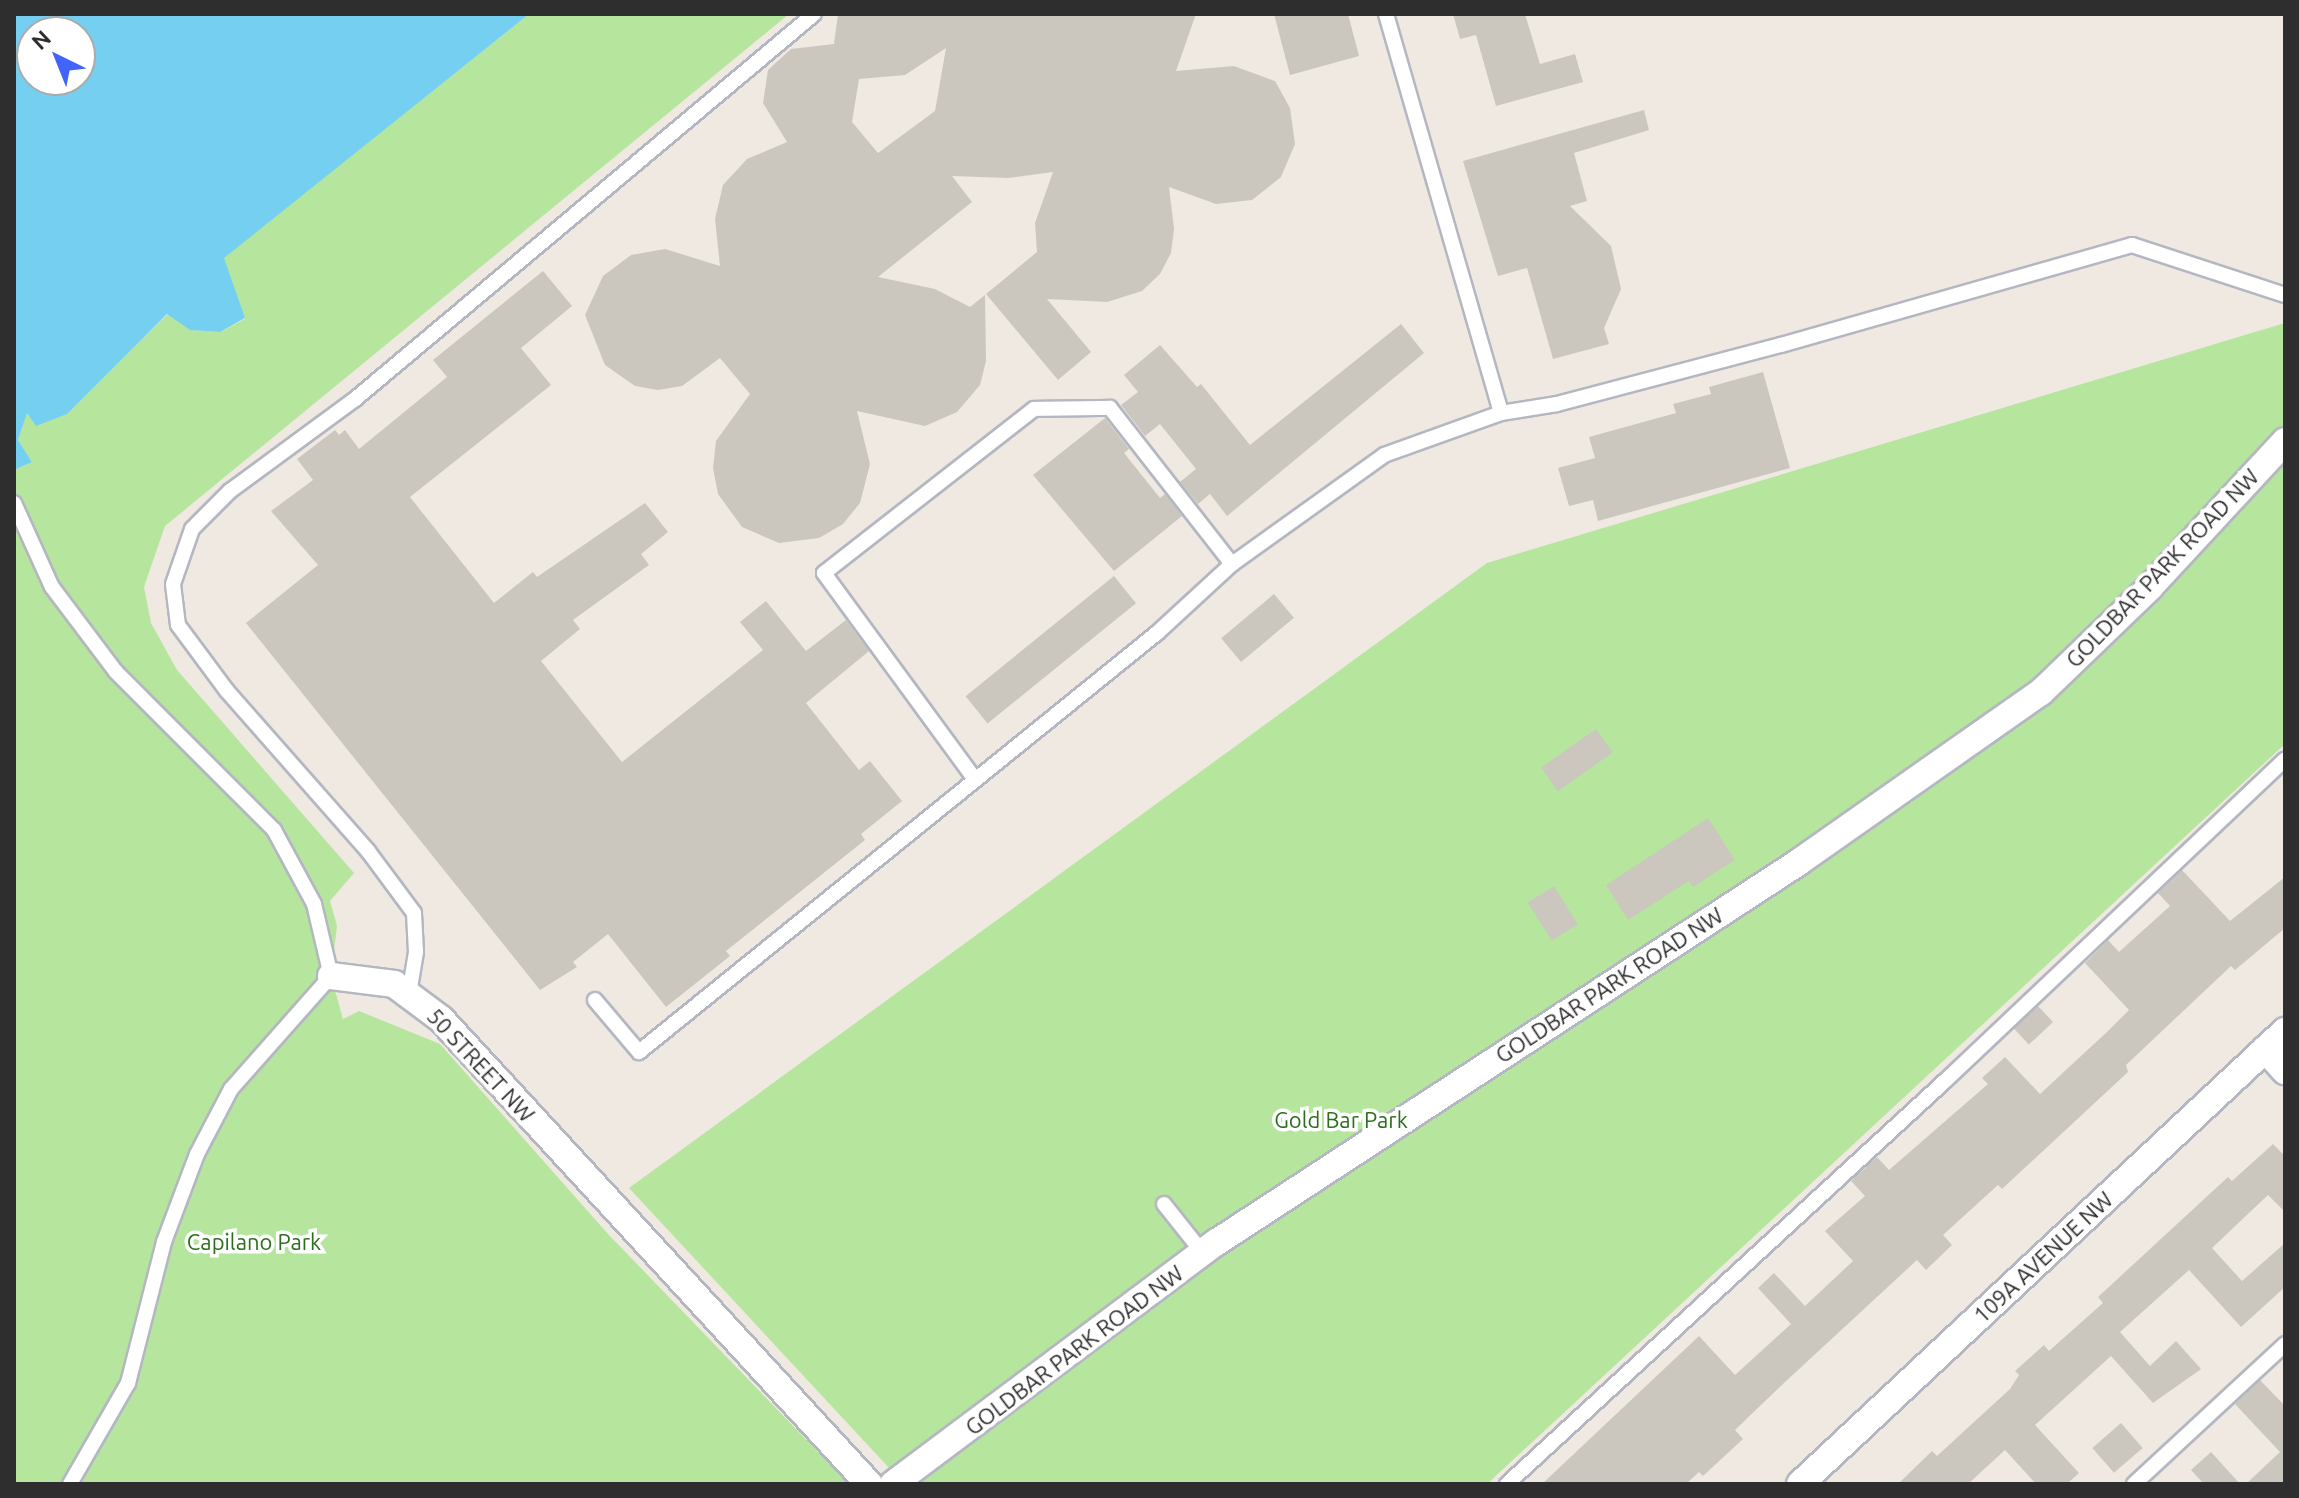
<!DOCTYPE html>
<html>
<head>
<meta charset="utf-8">
<style>
  body { margin:0 }
  #map { position:relative; width:2299px; height:1498px; overflow:hidden; background:#efe9e1; font-family:Ubuntu,sans-serif }
  div>[style] { position:absolute }
  [style*='--x'] { left:calc(var(--x)*1px); top:calc(var(--y)*1px); width:calc(var(--w)*1px); rotate:calc(var(--a)*1deg) }
  .green>* { inset:0; background:#b6e59e }
  .water>* { inset:0; background:#75cff0 }
  .building>* { inset:0; background:#cbc7bf; transform-origin:0 0 }
  .roads { filter:drop-shadow(2px 0 #b4b7c1) drop-shadow(-2px 0 #b4b7c1) drop-shadow(0 2px #b4b7c1) drop-shadow(0 -2px #b4b7c1) }
  .lane>* { height:14px; margin:-7px; padding:0 7px; transform-origin:7px; border-radius:7px; background:#fff }
  .street>* { height:26px; margin:-13px; padding:0 13px; transform-origin:13px; border-radius:13px; background:#fff }
  span { translate:-50% -50%; white-space:nowrap; text-align:center; line-height:1.15; -webkit-text-stroke:7px #fff; paint-order:stroke }
  .street-label { font-size:22px; color:#2e2e2e }
  .park-label { font-size:22px; color:#2c6e1b }
  .frame { position:absolute; inset:0; border:16px solid #2e2e2e; pointer-events:none }
  .north { position:absolute; left:16px; top:16px; width:80px; height:80px; box-sizing:border-box; background:#fff; border:2px solid #ababab; border-radius:50%; rotate:317deg; font-size:22px; font-weight:700; line-height:32px; text-align:center; color:#2e2e2e }
  .north::after { content:''; display:block; margin:auto; width:28px; height:36px; background:#4264fb; clip-path:polygon(50% 0,100% 100%,50% 72%,0 100%) }
</style>
</head>
<body>
<div id="map">
  <div class="green">
    <div style="clip-path:polygon(529px 14px,789px 14px,165px 526px,144px 587px,151px 623px,177px 670px,354px 873px,330px 901px,337px 926px,331px 976px,343px 1019px,359px 1011px,440px 1044px,608px 1234px,849px 1484px,14px 1484px,14px 470px,32px 462px,18px 440px,27px 412px,104px 375px,168px 314px,191px 330px,220px 332px,245px 319px,223px 258px)"></div>
    <div style="clip-path:polygon(2285px 323px,2285px 744px,1487px 1484px,904px 1484px,629px 1188px,1487px 563px)"></div>
  </div>
  <div class="water">
    <div style="clip-path:polygon(evenodd,14px 14px,529px 14px,224px 258px,245px 318px,220px 332px,190px 330px,167px 314px,67px 414px,36px 426px,27px 413px,18px 440px,32px 462px,14px 470px,14px 14px,32px 32px,80px 32px,80px 80px,32px 80px,32px 32px)"></div>
  </div>
  <div class="building">
    <div style="clip-path:polygon(evenodd,838px 14px,1196px 14px,1176px 71px,1234px 66px,1275px 81px,1290px 108px,1295px 144px,1281px 177px,1252px 200px,1216px 204px,1169px 187px,1174px 229px,1171px 253px,1160px 274px,1142px 291px,1107px 302px,1047px 299px,1091px 352px,1058px 380px,986px 294px,1037px 252px,1035px 223px,1053px 172px,1008px 178px,952px 176px,972px 202px,878px 277px,935px 289px,970px 307px,985px 295px,986px 361px,980px 385px,957px 412px,925px 426px,857px 411px,870px 464px,860px 503px,843px 524px,819px 538px,779px 543px,742px 527px,718px 494px,713px 468px,716px 441px,750px 394px,720px 358px,682px 386px,658px 390px,635px 386px,605px 365px,585px 315px,603px 276px,631px 255px,665px 249px,720px 266px,715px 219px,723px 185px,747px 159px,787px 142px,763px 103px,768px 70px,791px 49px,834px 44px,838px 14px,946px 48px,935px 111px,878px 153px,852px 122px,859px 79px,905px 75px,946px 48px)"></div>
    <div style="clip-path:polygon(1274px 14px,1348px 14px,1359px 56px,1290px 75px)"></div>
    <div style="clip-path:polygon(1453px 14px,1525px 14px,1540px 64px,1575px 54px,1583px 82px,1496px 106px,1476px 35px,1460px 39px)"></div>
    <div style="clip-path:polygon(1644px 110px,1649px 130px,1574px 153px,1587px 201px,1570px 206px,1611px 246px,1621px 289px,1604px 328px,1609px 344px,1553px 359px,1527px 268px,1498px 276px,1463px 161px)"></div>
    <div style="clip-path:polygon(543px 271px,572px 306px,521px 348px,551px 385px,410px 497px,494px 603px,533px 572px,537px 577px,645px 503px,668px 532px,641px 554px,649px 565px,573px 620px,580px 629px,541px 661px,622px 762px,763px 650px,740px 622px,766px 601px,806px 651px,846px 620px,869px 651px,806px 703px,859px 770px,870px 761px,902px 801px,861px 834px,865px 840px,726px 951px,730px 956px,666px 1007px,608px 934px,573px 962px,577px 967px,540px 990px,246px 623px,318px 565px,271px 511px,313px 480px,297px 459px,335px 430px,339px 435px,345px 430px,359px 449px,447px 377px,433px 360px)"></div>
    <div style="clip-path:polygon(1401px 324px,1424px 353px,1227px 516px,1210px 494px,1198px 504px,1180px 482px,1196px 469px,1160px 424px,1145px 436px,1121px 405px,1138px 392px,1124px 375px,1160px 345px,1197px 387px,1201px 384px,1250px 445px)"></div>
    <div style="clip-path:polygon(1763px 372px,1790px 468px,1598px 521px,1593px 500px,1569px 506px,1558px 468px,1595px 458px,1589px 437px,1676px 413px,1673px 404px,1711px 394px,1709px 387px)"></div>
    <div style="clip-path:polygon(1105px 418px,1129px 449px,1124px 453px,1160px 498px,1165px 494px,1182px 516px,1114px 571px,1033px 475px)"></div>
    <div style="left:1114px;top:576px;width:35px;height:191px;rotate:51deg"></div>
    <div style="left:1274px;top:594px;width:31px;height:69px;rotate:50deg"></div>
    <div style="left:1596px;top:729px;width:29px;height:67px;rotate:55deg"></div>
    <div style="clip-path:polygon(1708px 818px,1735px 860px,1693px 887px,1689px 881px,1628px 920px,1606px 885px)"></div>
    <div style="clip-path:polygon(2182px 870px,2230px 921px,2285px 877px,2285px 928px,2235px 970px,2231px 966px,2126px 1065px,2128px 1072px,2002px 1189px,1998px 1185px,1943px 1235px,1952px 1245px,1926px 1270px,1917px 1260px,1784px 1383px,1735px 1430px,1743px 1439px,1703px 1476px,1699px 1472px,1686px 1484px,1542px 1484px,1699px 1336px,1735px 1375px,1791px 1324px,1758px 1288px,1774px 1273px,1805px 1306px,1853px 1261px,1825px 1231px,1865px 1196px,1851px 1181px,1877px 1157px,1889px 1170px,1988px 1084px,1982px 1078px,2005px 1057px,2040px 1094px,2108px 1031px,2129px 1010px,2085px 963px,2108px 940px,2119px 952px,2170px 906px,2158px 893px)"></div>
    <div style="left:1554px;top:886px;width:45px;height:31px;rotate:58deg"></div>
    <div style="left:2038px;top:1006px;width:22px;height:33px;rotate:47deg"></div>
    <div style="clip-path:polygon(2273px 1144px,2285px 1156px,2285px 1212px,2268px 1195px,2212px 1248px,2242px 1281px,2285px 1243px,2285px 1287px,2241px 1327px,2189px 1270px,2120px 1332px,2150px 1366px,2176px 1341px,2201px 1369px,2153px 1403px,2111px 1356px,2035px 1425px,2079px 1473px,2067px 1484px,2036px 1484px,2005px 1450px,1968px 1484px,1898px 1484px,1932px 1451px,1937px 1456px,2010px 1389px,2019px 1375px,2015px 1371px,2044px 1345px,2049px 1351px,2103px 1303px,2098px 1297px,2228px 1177px,2232px 1181px)"></div>
    <div style="clip-path:polygon(2260px 1380px,2285px 1406px,2285px 1484px,2246px 1484px,2280px 1452px,2235px 1404px)"></div>
    <div style="left:2121px;top:1423px;width:33px;height:38px;rotate:49deg"></div>
    <div style="clip-path:polygon(2211px 1452px,2240px 1484px,2204px 1484px,2191px 1470px)"></div>
  </div>
  <div class="roads">
    <div class="lane">
      <div style="--x:1386;--y:14;--w:415;--a:73.9"></div>
      <div style="--x:14;--y:503;--w:92;--a:65.7"></div>
      <div style="--x:52;--y:587;--w:106;--a:53"></div>
      <div style="--x:116;--y:672;--w:223;--a:45"></div>
      <div style="--x:274;--y:830;--w:84;--a:61.6"></div>
      <div style="--x:314;--y:904;--w:74;--a:76.7"></div>
      <div style="--x:331;--y:976;--w:151;--a:131.5"></div>
      <div style="--x:231;--y:1089;--w:73;--a:117.6"></div>
      <div style="--x:197;--y:1154;--w:94;--a:110.6"></div>
      <div style="--x:164;--y:1242;--w:146;--a:104.3"></div>
      <div style="--x:128;--y:1383;--w:116;--a:119.9"></div>
      <div style="--x:974;--y:778;--w:254;--a:-126.2"></div>
      <div style="--x:824;--y:573;--w:266;--a:-38"></div>
      <div style="--x:1034;--y:409;--w:76;--a:-0.8"></div>
      <div style="--x:1110;--y:408;--w:198;--a:52"></div>
      <div style="--x:409;--y:994;--w:43;--a:-80.5"></div>
      <div style="--x:416;--y:952;--w:39;--a:-93"></div>
      <div style="--x:414;--y:913;--w:77;--a:-126.6"></div>
      <div style="--x:368;--y:851;--w:213;--a:-131.4"></div>
      <div style="--x:227;--y:691;--w:82;--a:-126.6"></div>
      <div style="--x:178;--y:625;--w:41;--a:-97"></div>
      <div style="--x:173;--y:584;--w:58;--a:-70.9"></div>
      <div style="--x:192;--y:529;--w:54;--a:-45"></div>
      <div style="--x:230;--y:491;--w:154;--a:-36.3"></div>
      <div style="--x:354;--y:400;--w:600;--a:-40"></div>
      <div style="--x:595;--y:1000;--w:68;--a:49.8"></div>
      <div style="--x:639;--y:1052;--w:666;--a:-38.97"></div>
      <div style="--x:1157;--y:633;--w:102;--a:-42.6"></div>
      <div style="--x:1232;--y:564;--w:187;--a:-35.6"></div>
      <div style="--x:1384;--y:455;--w:124;--a:-19.7"></div>
      <div style="--x:1501;--y:413;--w:57;--a:-9.1"></div>
      <div style="--x:1557;--y:404;--w:232;--a:-14.8"></div>
      <div style="--x:1781;--y:345;--w:365;--a:-15.9"></div>
      <div style="--x:2132;--y:245;--w:161;--a:18.1"></div>
      <div style="--x:1164;--y:1204;--w:63;--a:51.5"></div>
      <div style="--x:1507;--y:1484;--w:595;--a:-42.62"></div>
      <div style="--x:1945;--y:1081;--w:468;--a:-43.4"></div>
      <div style="--x:2134;--y:1484;--w:206;--a:-42.8"></div>
    </div>
    <div class="street">
      <div style="--x:331;--y:976;--w:64;--a:7.2"></div>
      <div style="--x:394;--y:984;--w:59;--a:36.7"></div>
      <div style="--x:441;--y:1019;--w:632;--a:47.37"></div>
      <div style="--x:2265;--y:1049;--w:30;--a:48"></div>
      <div style="--x:893;--y:1484;--w:404;--a:-36.8"></div>
      <div style="--x:1217;--y:1242;--w:695;--a:-33.14"></div>
      <div style="--x:1799;--y:862;--w:296;--a:-35.1"></div>
      <div style="--x:2041;--y:692;--w:151;--a:-43.9"></div>
      <div style="--x:2150;--y:587;--w:199;--a:-47.2"></div>
      <div style="--x:1800;--y:1484;--w:664;--a:-43.05"></div>
    </div>
  </div>
  <div class="street-label">
    <span style="left:2162px;top:568px;rotate:-46deg">GOLDBAR PARK ROAD NW</span>
    <span style="left:1609px;top:985px;rotate:-33deg">GOLDBAR PARK ROAD NW</span>
    <span style="left:481px;top:1065px;rotate:47deg">50 STREET NW</span>
    <span style="left:2043px;top:1257px;rotate:-43deg">109A AVENUE NW</span>
    <span style="left:1074px;top:1350px;rotate:-37deg">GOLDBAR PARK ROAD NW</span>
  </div>
  <div class="park-label">
    <span style="left:1341px;top:1120px">Gold Bar Park</span>
    <span style="left:254px;top:1242px">Capilano Park</span>
  </div>
  <div class="frame"></div>
  <div class="north">N</div>
</div>
</body>
</html>
